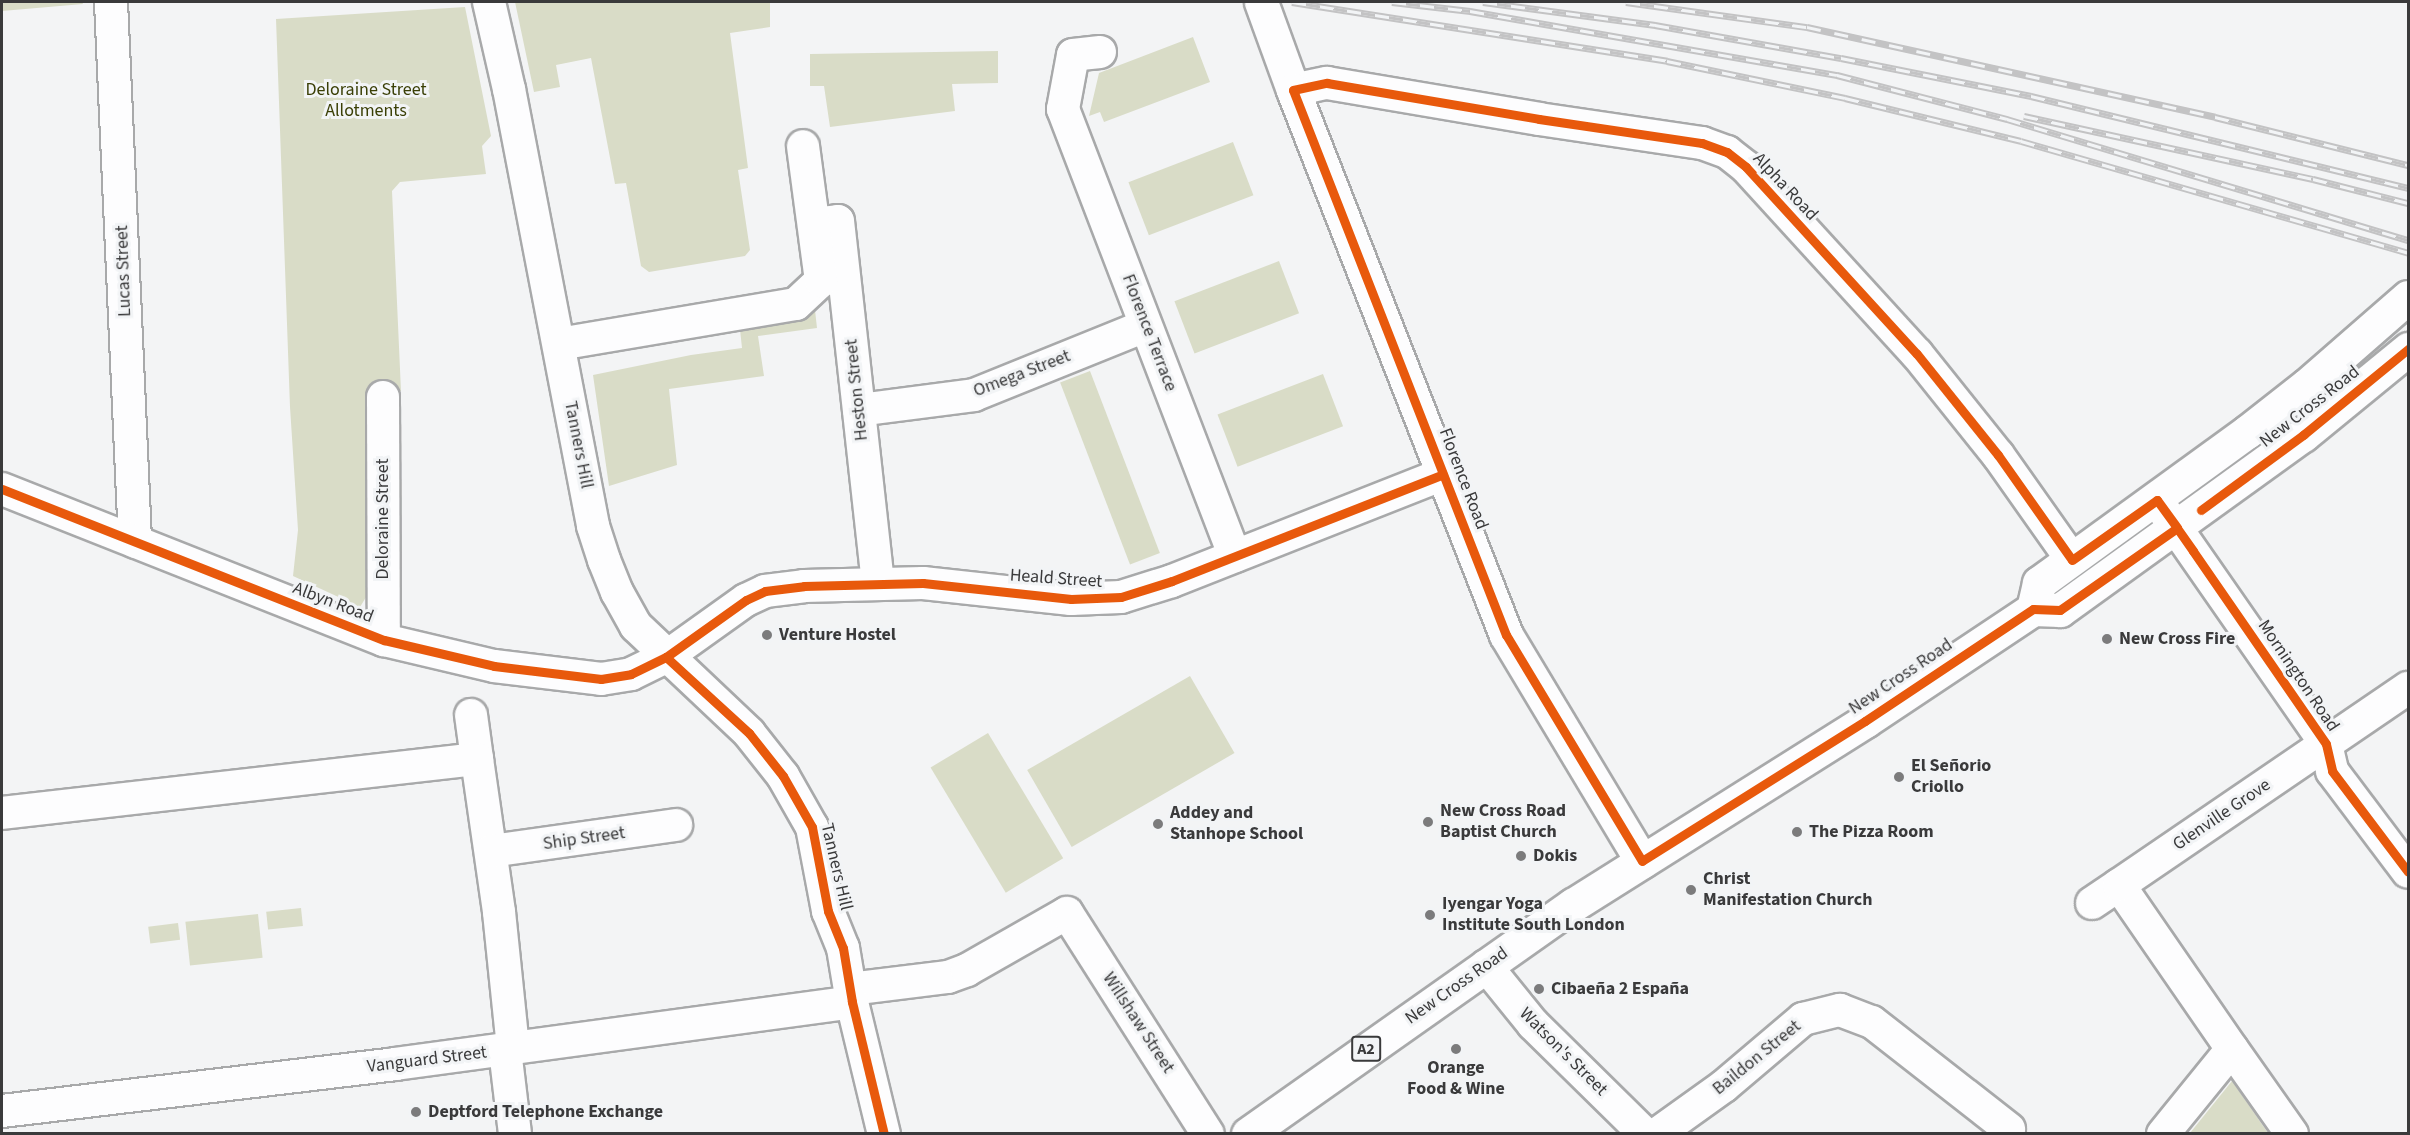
<!DOCTYPE html>
<html>
<head>
<meta charset="utf-8">
<style>
  body { margin:0 }
  #map { position:relative; width:2410px; height:1135px; overflow:hidden; background:#f3f4f5; font-family:"Source Sans 3",sans-serif }
  div>[style] { position:absolute }
  [style*='--x'] { left:calc(var(--x)*1px); top:calc(var(--y)*1px); width:calc(var(--w)*1px); rotate:calc(var(--a)*1deg) }
  .green>* { inset:0; background:#d9dcc7; transform-origin:0 0 }
  .roads { filter:drop-shadow(2px 0 #a8a9aa) drop-shadow(-2px 0 #a8a9aa) drop-shadow(0 2px #a8a9aa) drop-shadow(0 -2px #a8a9aa) }
  .minor>* { height:32px; margin:-16px; padding:0 16px; transform-origin:16px; border-radius:16px; background:#fdfdfe }
  .secondary>* { height:33px; margin:-16.5px; padding:0 16.5px; transform-origin:16.5px; border-radius:16.5px; background:#fdfdfe }
  .trunk>* { height:33px; margin:-16.5px; padding:0 16.5px; transform-origin:16.5px; border-radius:16.5px; background:#fdfdfe }
  .rail>* { height:7px; margin-top:-3.5px; transform-origin:0; background:repeating-linear-gradient(90deg,#f2f4f6 0 14px,#c3c3c4 0 28px); box-sizing:border-box; border-block:2px solid #c3c3c4 }
  .cycleway>* { height:9px; margin:-4.5px; padding:0 4.5px; transform-origin:4.5px; border-radius:4.5px; background:#e8590c }
  .dots>* { width:16px; height:16px; translate:-50% -50%; box-sizing:border-box; border:3px solid #f2f4f6; border-radius:50% }
  span { translate:-50% -50%; white-space:nowrap; text-align:center; line-height:1.15; -webkit-text-stroke:6px #f2f4f6; paint-order:stroke }
  .shield-label span { padding:2px 4px; background:#f2f4f6; border:2px solid; border-radius:4px; -webkit-text-stroke-width:0 }
  .shield-label { font-size:16px; color:#3a3a3b; font-weight:700 }
  .park-label { font-size:18px; color:#3a3f06 }
  .street-label { font-size:18px; color:#3a3a3b }
  .poi-label { font-size:18px; color:#3a3a3b; font-weight:700 }
  .left { translate:0 -50%; text-align:left }
  .frame { position:absolute; inset:0; border:3px solid #3a3a3b; pointer-events:none }
</style>
</head>
<body>
<div id="map">
  <div class="green">
    <div style="clip-path:polygon(2px 2px,82px 2px,83px 4px,2px 11px)"></div>
    <div style="clip-path:polygon(515px 2px,770px 2px,770px 27px,730px 33px,748px 168px,738px 170px,750px 250px,745px 256px,649px 272px,641px 266px,626px 183px,615px 184px,591px 58px,556px 65px,560px 87px,534px 92px)"></div>
    <div style="clip-path:polygon(465px 7px,491px 136px,482px 146px,486px 174px,400px 182px,392px 191px,401px 391px,368px 390px,368px 594px,360px 607px,293px 576px,298px 530px,290px 407px,276px 19px)"></div>
    <div style="clip-path:polygon(1193px 37px,1210px 82px,1104px 122px,1100px 112px,1089px 116px,1099px 73px)"></div>
    <div style="clip-path:polygon(998px 51px,998px 83px,952px 84px,955px 111px,830px 127px,824px 86px,810px 86px,810px 54px)"></div>
    <div style="left:1233px;top:142px;width:57px;height:112px;rotate:69deg"></div>
    <div style="left:1279px;top:261px;width:56px;height:112px;rotate:69deg"></div>
    <div style="clip-path:polygon(815px 310px,817px 328px,758px 336px,764px 376px,669px 389px,677px 465px,609px 486px,593px 375px,691px 355px,742px 348px,739px 320px)"></div>
    <div style="left:1090px;top:371px;width:195px;height:32px;rotate:69deg"></div>
    <div style="left:1323px;top:374px;width:56px;height:113px;rotate:69deg"></div>
    <div style="left:1190px;top:676px;width:89px;height:188px;rotate:60deg"></div>
    <div style="left:988px;top:733px;width:146px;height:67px;rotate:59deg"></div>
    <div style="left:301px;top:908px;width:18px;height:35px;rotate:84deg"></div>
    <div style="left:258px;top:914px;width:44px;height:73px;rotate:84deg"></div>
    <div style="left:178px;top:923px;width:17px;height:30px;rotate:83deg"></div>
    <div style="clip-path:polygon(2232px 1081px,2268px 1133px,2190px 1133px)"></div>
  </div>
  <div class="roads">
    <div class="minor">
      <div style="--x:111;--y:2;--w:540;--a:87.45"></div>
      <div style="--x:489;--y:2;--w:89;--a:77.1"></div>
      <div style="--x:509;--y:89;--w:445;--a:79.1"></div>
      <div style="--x:593;--y:526;--w:36;--a:72"></div>
      <div style="--x:604;--y:560;--w:35;--a:68"></div>
      <div style="--x:617;--y:592;--w:39;--a:61"></div>
      <div style="--x:636;--y:626;--w:156;--a:43.4"></div>
      <div style="--x:749;--y:733;--w:55;--a:51.7"></div>
      <div style="--x:783;--y:776;--w:59;--a:60.4"></div>
      <div style="--x:812;--y:827;--w:86;--a:79.2"></div>
      <div style="--x:828;--y:911;--w:40;--a:68"></div>
      <div style="--x:843;--y:948;--w:55;--a:80.5"></div>
      <div style="--x:852;--y:1002;--w:136;--a:76.4"></div>
      <div style="--x:1100;--y:52;--w:27;--a:174"></div>
      <div style="--x:1073;--y:55;--w:55;--a:100.5"></div>
      <div style="--x:1063;--y:109;--w:479;--a:69"></div>
      <div style="--x:1293;--y:90;--w:35;--a:-12"></div>
      <div style="--x:1327;--y:83;--w:215;--a:9.6"></div>
      <div style="--x:1539;--y:119;--w:165;--a:8.4"></div>
      <div style="--x:1702;--y:143;--w:27;--a:20"></div>
      <div style="--x:1727;--y:152;--w:24;--a:38"></div>
      <div style="--x:1746;--y:167;--w:253;--a:47.6"></div>
      <div style="--x:1917;--y:354;--w:129;--a:51.3"></div>
      <div style="--x:1998;--y:455;--w:128;--a:54.8"></div>
      <div style="--x:814;--y:224;--w:24;--a:-7"></div>
      <div style="--x:838;--y:221;--w:364;--a:83.7"></div>
      <div style="--x:559;--y:344;--w:240;--a:-9.6"></div>
      <div style="--x:796;--y:304;--w:34;--a:-43"></div>
      <div style="--x:821;--y:281;--w:136;--a:-97.6"></div>
      <div style="--x:383;--y:397;--w:243;--a:89.8"></div>
      <div style="--x:859;--y:410;--w:116;--a:-7.4"></div>
      <div style="--x:974;--y:395;--w:184;--a:-22"></div>
      <div style="--x:2;--y:489;--w:411;--a:21.6"></div>
      <div style="--x:384;--y:640;--w:113;--a:13.3"></div>
      <div style="--x:494;--y:666;--w:108;--a:6.9"></div>
      <div style="--x:601;--y:679;--w:30;--a:-9"></div>
      <div style="--x:631;--y:674;--w:39;--a:-26"></div>
      <div style="--x:666;--y:657;--w:98;--a:-35.5"></div>
      <div style="--x:746;--y:600;--w:21;--a:-25"></div>
      <div style="--x:765;--y:591;--w:39;--a:-7"></div>
      <div style="--x:804;--y:586;--w:119;--a:-1.4"></div>
      <div style="--x:923;--y:583;--w:149;--a:6.2"></div>
      <div style="--x:1071;--y:599;--w:50;--a:-2.3"></div>
      <div style="--x:1121;--y:597;--w:53;--a:-17.4"></div>
      <div style="--x:1172;--y:581;--w:291;--a:-21.5"></div>
      <div style="--x:2160;--y:505;--w:291;--a:55.2"></div>
      <div style="--x:2326;--y:744;--w:28;--a:77"></div>
      <div style="--x:2332;--y:771;--w:126;--a:53"></div>
      <div style="--x:471;--y:715;--w:44;--a:82.2"></div>
      <div style="--x:2;--y:813;--w:478;--a:-6.5"></div>
      <div style="--x:477;--y:759;--w:155;--a:81.8"></div>
      <div style="--x:499;--y:912;--w:137;--a:84.1"></div>
      <div style="--x:491;--y:851;--w:187;--a:-8"></div>
      <div style="--x:2092;--y:903;--w:32;--a:-34"></div>
      <div style="--x:1486;--y:966;--w:75;--a:51"></div>
      <div style="--x:1533;--y:1024;--w:157;--a:44.5"></div>
      <div style="--x:850;--y:989;--w:99;--a:-7"></div>
      <div style="--x:948;--y:977;--w:20;--a:-20"></div>
      <div style="--x:967;--y:970;--w:115;--a:-29.7"></div>
      <div style="--x:1067;--y:913;--w:262;--a:57.5"></div>
      <div style="--x:2232;--y:1049;--w:104;--a:54.8"></div>
      <div style="--x:505;--y:1050;--w:85;--a:83.2"></div>
      <div style="--x:2;--y:1111;--w:396;--a:-6.8"></div>
      <div style="--x:395;--y:1064;--w:461;--a:-7.7"></div>
      <div style="--x:1657;--y:1134;--w:82;--a:-35.6"></div>
      <div style="--x:1724;--y:1086;--w:104;--a:-40.3"></div>
      <div style="--x:1803;--y:1019;--w:38;--a:-14"></div>
      <div style="--x:1840;--y:1010;--w:34;--a:21"></div>
      <div style="--x:1872;--y:1022;--w:174;--a:38"></div>
      <div style="--x:2163;--y:1134;--w:109;--a:-50.9"></div>
      <div style="--x:2232;--y:1049;--w:199;--a:-124.6"></div>
      <div style="--x:2119;--y:885;--w:350;--a:-34.3"></div>
    </div>
    <div class="secondary">
      <div style="--x:1261;--y:2;--w:94;--a:70"></div>
      <div style="--x:1293;--y:90;--w:585;--a:68.65"></div>
      <div style="--x:1506;--y:635;--w:264;--a:59"></div>
    </div>
    <div class="trunk">
      <div style="--x:2033;--y:609;--w:27;--a:-77"></div>
      <div style="--x:2039;--y:583;--w:257;--a:-36"></div>
      <div style="--x:2247;--y:432;--w:76;--a:-38.1"></div>
      <div style="--x:2307;--y:385;--w:134;--a:-41.1"></div>
      <div style="--x:1248;--y:1134;--w:398;--a:-35.2"></div>
      <div style="--x:1573;--y:905;--w:345;--a:-32.2"></div>
      <div style="--x:1865;--y:721;--w:202;--a:-33.7"></div>
      <div style="--x:2033;--y:609;--w:27;--a:2"></div>
      <div style="--x:2060;--y:610;--w:299;--a:-35.8"></div>
      <div style="--x:2303;--y:435;--w:136;--a:-39.3"></div>
    </div>
  </div>
  <div class="rail">
    <div style="--x:1292;--y:2;--w:380;--a:8.9"></div>
    <div style="--x:1667;--y:61;--w:182;--a:11.7"></div>
    <div style="--x:1845;--y:98;--w:181;--a:13.7"></div>
    <div style="--x:2021;--y:141;--w:403;--a:16.1"></div>
    <div style="--x:1392;--y:2;--w:79;--a:6.6"></div>
    <div style="--x:1470;--y:11;--w:373;--a:9.9"></div>
    <div style="--x:1837;--y:75;--w:176;--a:14.5"></div>
    <div style="--x:2007;--y:119;--w:419;--a:16.8"></div>
    <div style="--x:1483;--y:2;--w:174;--a:7.6"></div>
    <div style="--x:1655;--y:25;--w:189;--a:10.1"></div>
    <div style="--x:1841;--y:58;--w:194;--a:11.3"></div>
    <div style="--x:2031;--y:96;--w:388;--a:13.7"></div>
    <div style="--x:1626;--y:2;--w:183;--a:7.9"></div>
    <div style="--x:1807;--y:27;--w:418;--a:12.4"></div>
    <div style="--x:2215;--y:117;--w:199;--a:14"></div>
    <div style="--x:2024;--y:116;--w:296;--a:12.3"></div>
    <div style="--x:2313;--y:179;--w:98;--a:14.2"></div>
  </div>
  <div class="cycleway">
    <div style="--x:2;--y:489;--w:411;--a:21.6"></div>
    <div style="--x:384;--y:640;--w:113;--a:13.3"></div>
    <div style="--x:494;--y:666;--w:108;--a:6.9"></div>
    <div style="--x:601;--y:679;--w:30;--a:-9"></div>
    <div style="--x:631;--y:674;--w:39;--a:-26"></div>
    <div style="--x:666;--y:657;--w:98;--a:-35.5"></div>
    <div style="--x:746;--y:600;--w:21;--a:-25"></div>
    <div style="--x:765;--y:591;--w:39;--a:-7"></div>
    <div style="--x:804;--y:586;--w:119;--a:-1.4"></div>
    <div style="--x:923;--y:583;--w:149;--a:6.2"></div>
    <div style="--x:1071;--y:599;--w:50;--a:-2.3"></div>
    <div style="--x:1121;--y:597;--w:53;--a:-17.4"></div>
    <div style="--x:1172;--y:581;--w:291;--a:-21.5"></div>
    <div style="--x:2201;--y:510;--w:127;--a:-36.3"></div>
    <div style="--x:2303;--y:435;--w:136;--a:-39.3"></div>
    <div style="--x:2177;--y:528;--w:143;--a:145"></div>
    <div style="--x:2060;--y:610;--w:27;--a:-178"></div>
    <div style="--x:2033;--y:609;--w:202;--a:146.3"></div>
    <div style="--x:1865;--y:721;--w:263;--a:147.9"></div>
    <div style="--x:1642;--y:861;--w:264;--a:-121"></div>
    <div style="--x:1506;--y:635;--w:585;--a:-111.35"></div>
    <div style="--x:1293;--y:90;--w:35;--a:-12"></div>
    <div style="--x:1327;--y:83;--w:215;--a:9.6"></div>
    <div style="--x:1539;--y:119;--w:165;--a:8.4"></div>
    <div style="--x:1702;--y:143;--w:27;--a:20"></div>
    <div style="--x:1727;--y:152;--w:24;--a:38"></div>
    <div style="--x:1746;--y:167;--w:253;--a:47.6"></div>
    <div style="--x:1917;--y:354;--w:129;--a:51.3"></div>
    <div style="--x:1998;--y:455;--w:128;--a:54.8"></div>
    <div style="--x:2072;--y:560;--w:104;--a:-35.2"></div>
    <div style="--x:2157;--y:500;--w:34;--a:54"></div>
    <div style="--x:2177;--y:528;--w:28;--a:55"></div>
    <div style="--x:2193;--y:551;--w:234;--a:55.4"></div>
    <div style="--x:2326;--y:744;--w:28;--a:77"></div>
    <div style="--x:2332;--y:771;--w:126;--a:53"></div>
    <div style="--x:666;--y:657;--w:113;--a:42.5"></div>
    <div style="--x:749;--y:733;--w:55;--a:51.7"></div>
    <div style="--x:783;--y:776;--w:59;--a:60.4"></div>
    <div style="--x:812;--y:827;--w:86;--a:79.2"></div>
    <div style="--x:828;--y:911;--w:40;--a:68"></div>
    <div style="--x:843;--y:948;--w:55;--a:80.5"></div>
    <div style="--x:852;--y:1002;--w:136;--a:76.4"></div>
  </div>
  <div class="dots">
    <div style="left:767px;top:635px;background:#7b7b7c"></div>
    <div style="left:2107px;top:639px;background:#7b7b7c"></div>
    <div style="left:1899px;top:777px;background:#7b7b7c"></div>
    <div style="left:1428px;top:822px;background:#7b7b7c"></div>
    <div style="left:1158px;top:824px;background:#7b7b7c"></div>
    <div style="left:1797px;top:832px;background:#7b7b7c"></div>
    <div style="left:1521px;top:856px;background:#7b7b7c"></div>
    <div style="left:1691px;top:890px;background:#7b7b7c"></div>
    <div style="left:1430px;top:915px;background:#7b7b7c"></div>
    <div style="left:1539px;top:989px;background:#7b7b7c"></div>
    <div style="left:1456px;top:1049px;background:#7b7b7c"></div>
    <div style="left:416px;top:1112px;background:#7b7b7c"></div>
  </div>
  <div class="shield-label">
    <span style="left:1366px;top:1049px">A2</span>
  </div>
  <div class="park-label">
    <span style="left:366px;top:101px">Deloraine Street<br>Allotments</span>
  </div>
  <div class="street-label">
    <span style="left:1785px;top:187px;rotate:47deg">Alpha Road</span>
    <span style="left:124px;top:271px;rotate:-92deg">Lucas Street</span>
    <span style="left:1149px;top:333px;rotate:69deg">Florence Terrace</span>
    <span style="left:1022px;top:374px;rotate:-21deg">Omega Street</span>
    <span style="left:857px;top:390px;rotate:-96deg">Heston Street</span>
    <span style="left:2310px;top:407px;rotate:-38deg">New Cross Road</span>
    <span style="left:578px;top:445px;rotate:79deg">Tanners Hill</span>
    <span style="left:1463px;top:479px;rotate:69deg">Florence Road</span>
    <span style="left:383px;top:519px;rotate:-90deg">Deloraine Street</span>
    <span style="left:1056px;top:579px;rotate:4deg">Heald Street</span>
    <span style="left:333px;top:603px;rotate:21deg">Albyn Road</span>
    <span style="left:2298px;top:676px;rotate:56deg">Mornington Road</span>
    <span style="left:1901px;top:677px;rotate:-34deg">New Cross Road</span>
    <span style="left:2222px;top:815px;rotate:-34deg">Glenville Grove</span>
    <span style="left:584px;top:839px;rotate:-8deg">Ship Street</span>
    <span style="left:836px;top:867px;rotate:77deg">Tanners Hill</span>
    <span style="left:1457px;top:986px;rotate:-35deg">New Cross Road</span>
    <span style="left:1138px;top:1023px;rotate:57deg">Willshaw Street</span>
    <span style="left:1563px;top:1052px;rotate:45deg">Watson's Street</span>
    <span style="left:1757px;top:1058px;rotate:-39deg">Baildon Street</span>
    <span style="left:427px;top:1060px;rotate:-7deg">Vanguard Street</span>
  </div>
  <div class="poi-label">
    <span class="left" style="left:779px;top:635px">Venture Hostel</span>
    <span class="left" style="left:2119px;top:639px">New Cross Fire</span>
    <span class="left" style="left:1911px;top:777px">El Señorio<br>Criollo</span>
    <span class="left" style="left:1440px;top:822px">New Cross Road<br>Baptist Church</span>
    <span class="left" style="left:1170px;top:824px">Addey and<br>Stanhope School</span>
    <span class="left" style="left:1809px;top:832px">The Pizza Room</span>
    <span class="left" style="left:1533px;top:856px">Dokis</span>
    <span class="left" style="left:1703px;top:890px">Christ<br>Manifestation Church</span>
    <span class="left" style="left:1442px;top:915px">Iyengar Yoga<br>Institute South London</span>
    <span class="left" style="left:1551px;top:989px">Cibaeña 2 España</span>
    <span style="left:1456px;top:1079px">Orange<br>Food &amp; Wine</span>
    <span class="left" style="left:428px;top:1112px">Deptford Telephone Exchange</span>
  </div>
  <div class="frame"></div>
</div>
</body>
</html>
